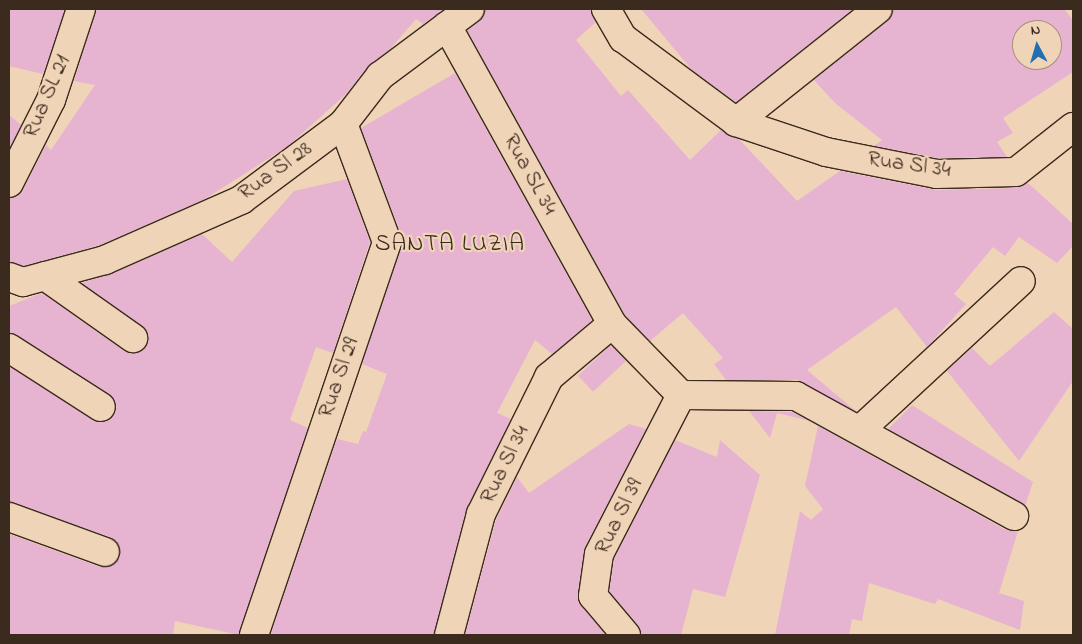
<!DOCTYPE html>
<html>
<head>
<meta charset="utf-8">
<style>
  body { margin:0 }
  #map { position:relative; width:1082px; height:644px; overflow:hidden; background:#f0d4b7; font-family:"Indie Flower",sans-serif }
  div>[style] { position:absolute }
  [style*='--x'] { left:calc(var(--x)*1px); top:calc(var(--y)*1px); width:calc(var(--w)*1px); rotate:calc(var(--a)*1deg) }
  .building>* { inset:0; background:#e6b3d1; transform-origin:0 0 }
  .roads { filter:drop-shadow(1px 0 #3b2a1e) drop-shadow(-1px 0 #3b2a1e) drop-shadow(0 1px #3b2a1e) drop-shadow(0 -1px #3b2a1e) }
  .minor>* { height:28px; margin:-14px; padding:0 14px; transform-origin:14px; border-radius:14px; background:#f0d4b7 }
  span { translate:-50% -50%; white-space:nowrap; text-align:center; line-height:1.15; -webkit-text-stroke:4.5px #f0d4b7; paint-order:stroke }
  .street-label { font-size:22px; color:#3b2a1e }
  .neighbourhood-label { font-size:24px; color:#3b2a1e; letter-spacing:1px }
  .frame { position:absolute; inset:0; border:10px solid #3b2a1e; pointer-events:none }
  .north { position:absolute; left:1012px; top:20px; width:50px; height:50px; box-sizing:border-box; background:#f0d4b7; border:1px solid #a8907a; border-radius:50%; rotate:354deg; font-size:14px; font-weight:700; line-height:20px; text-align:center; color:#3b2a1e }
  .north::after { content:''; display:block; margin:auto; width:18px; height:22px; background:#1f6fb2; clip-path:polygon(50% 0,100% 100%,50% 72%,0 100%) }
</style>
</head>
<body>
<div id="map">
  <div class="building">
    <div style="clip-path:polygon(9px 9px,65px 9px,43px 74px,9px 66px)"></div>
    <div style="clip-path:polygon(96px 9px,444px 9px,423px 24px,416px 19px,390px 49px,368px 66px,346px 94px,288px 146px,205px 199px,100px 245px,24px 266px,9px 262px,9px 198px,23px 190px,46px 145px,51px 150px,95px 85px,74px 81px)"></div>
    <div style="clip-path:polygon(485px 9px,590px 9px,596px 22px,576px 40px,621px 96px,628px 90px,690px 160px,721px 130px,739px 139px,797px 201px,840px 171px,937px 190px,1016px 188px,1028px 183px,1073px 224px,1073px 246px,1057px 263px,1019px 237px,1005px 256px,993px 247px,954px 294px,966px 304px,927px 347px,896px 307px,807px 370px,857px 412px,797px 380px,726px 380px,714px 364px,723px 358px,683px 313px,650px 341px,625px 315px,467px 30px,480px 21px)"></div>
    <div style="clip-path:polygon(641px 9px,853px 9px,736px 102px,692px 70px)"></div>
    <div style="clip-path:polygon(evenodd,893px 9px,1064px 9px,1073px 20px,1073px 72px,1003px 118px,1013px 133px,997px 142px,1007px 157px,938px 158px,874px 146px,882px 140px,835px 103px,814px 80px,888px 21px,893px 9px,1022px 30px,1052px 30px,1052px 60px,1022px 60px,1022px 30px)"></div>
    <div style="clip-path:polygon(455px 73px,592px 320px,552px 354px,535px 340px,497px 413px,511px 419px,466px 510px,434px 635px,270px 635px,337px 439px,358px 444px,363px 431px,366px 432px,387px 374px,362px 364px,402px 237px,361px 128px)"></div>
    <div style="clip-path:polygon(9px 115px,21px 125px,9px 149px)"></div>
    <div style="clip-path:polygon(347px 179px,370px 242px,333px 353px,316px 347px,290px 420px,308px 428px,239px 635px,175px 621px,173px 635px,9px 635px,9px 534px,100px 567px,115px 564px,120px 550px,110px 537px,9px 502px,9px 366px,93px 420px,109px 421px,117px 407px,109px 394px,9px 333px,9px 306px,42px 293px,124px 351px,139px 352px,148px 340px,147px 331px,81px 283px,111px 274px,202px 234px,232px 262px,294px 191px)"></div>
    <div style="clip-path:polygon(1054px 312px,1073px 329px,1073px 381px,1019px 461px,947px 371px,972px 348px,990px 366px)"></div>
    <div style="left:611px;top:345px;width:22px;height:45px;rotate:47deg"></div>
    <div style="clip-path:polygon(912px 405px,1033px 482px,1025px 506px,888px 429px)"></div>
    <div style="clip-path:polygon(749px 411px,792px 412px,810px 421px,777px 413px,770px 438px)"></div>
    <div style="clip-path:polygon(629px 424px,646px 429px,585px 547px,578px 594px,581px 606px,606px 635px,465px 635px,496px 520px,517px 477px,529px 493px)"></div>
    <div style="clip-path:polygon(818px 426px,1006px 530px,1018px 531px,999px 593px,1024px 601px,1020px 630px,938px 599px,935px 604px,869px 583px,862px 621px,852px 619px,849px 635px,775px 635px,800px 511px,811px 520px,823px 509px,805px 486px)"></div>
    <div style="clip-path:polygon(675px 440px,717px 457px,720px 440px,760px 475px,725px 597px,693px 589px,681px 635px,641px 635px,638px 625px,609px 591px,614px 559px)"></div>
  </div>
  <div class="roads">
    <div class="minor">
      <div style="--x:606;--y:9;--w:34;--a:60"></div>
      <div style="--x:623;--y:38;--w:141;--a:36.6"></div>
      <div style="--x:736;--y:122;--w:95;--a:18.4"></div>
      <div style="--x:826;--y:152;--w:113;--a:11.2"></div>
      <div style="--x:937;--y:174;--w:79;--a:-1.5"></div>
      <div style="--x:1016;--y:172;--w:73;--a:-38.3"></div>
      <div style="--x:447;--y:26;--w:341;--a:61"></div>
      <div style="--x:612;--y:324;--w:99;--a:45.8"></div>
      <div style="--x:681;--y:395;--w:115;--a:0.5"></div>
      <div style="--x:796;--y:396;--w:249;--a:28.8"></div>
      <div style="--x:736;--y:122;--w:181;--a:-38.5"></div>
      <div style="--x:9;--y:183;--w:93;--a:-63.2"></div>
      <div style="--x:51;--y:100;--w:96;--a:-71.8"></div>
      <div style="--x:45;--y:276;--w:108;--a:35.2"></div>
      <div style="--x:9;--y:277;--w:15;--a:20"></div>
      <div style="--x:23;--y:282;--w:85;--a:-15"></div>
      <div style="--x:105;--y:260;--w:149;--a:-23.8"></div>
      <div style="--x:241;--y:200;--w:127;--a:-36.7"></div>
      <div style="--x:343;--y:124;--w:61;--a:-52.4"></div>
      <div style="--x:380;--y:76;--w:112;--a:-36.7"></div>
      <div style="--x:9;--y:348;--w:109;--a:32.7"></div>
      <div style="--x:860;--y:430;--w:219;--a:-42.8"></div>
      <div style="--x:9;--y:517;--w:102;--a:20"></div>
      <div style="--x:254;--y:635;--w:415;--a:-71.3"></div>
      <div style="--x:387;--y:242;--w:126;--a:-110.4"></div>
      <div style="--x:449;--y:635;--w:125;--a:-75.2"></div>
      <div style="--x:481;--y:514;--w:153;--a:-63.6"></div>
      <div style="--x:549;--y:377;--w:82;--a:-40.1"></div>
      <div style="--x:626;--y:635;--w:51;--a:-130.2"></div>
      <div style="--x:593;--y:596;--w:42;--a:-81.9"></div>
      <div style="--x:599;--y:554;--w:179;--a:-62.7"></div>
    </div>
  </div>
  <div class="street-label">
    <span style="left:48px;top:97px;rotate:-67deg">Rua SL 21</span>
    <span style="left:909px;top:166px;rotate:8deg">Rua Sl 34</span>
    <span style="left:276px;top:172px;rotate:-36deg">Rua Sl 28</span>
    <span style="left:529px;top:175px;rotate:61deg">Rua SL 34</span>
    <span style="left:340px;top:378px;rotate:-71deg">Rua Sl 29</span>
    <span style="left:506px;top:465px;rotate:-64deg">Rua Sl 34</span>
    <span style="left:620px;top:517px;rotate:-64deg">Rua Sl 39</span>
  </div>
  <div class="neighbourhood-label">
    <span style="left:450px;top:245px">SANTA LUZIA</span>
  </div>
  <div class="frame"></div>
  <div class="north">N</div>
</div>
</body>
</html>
